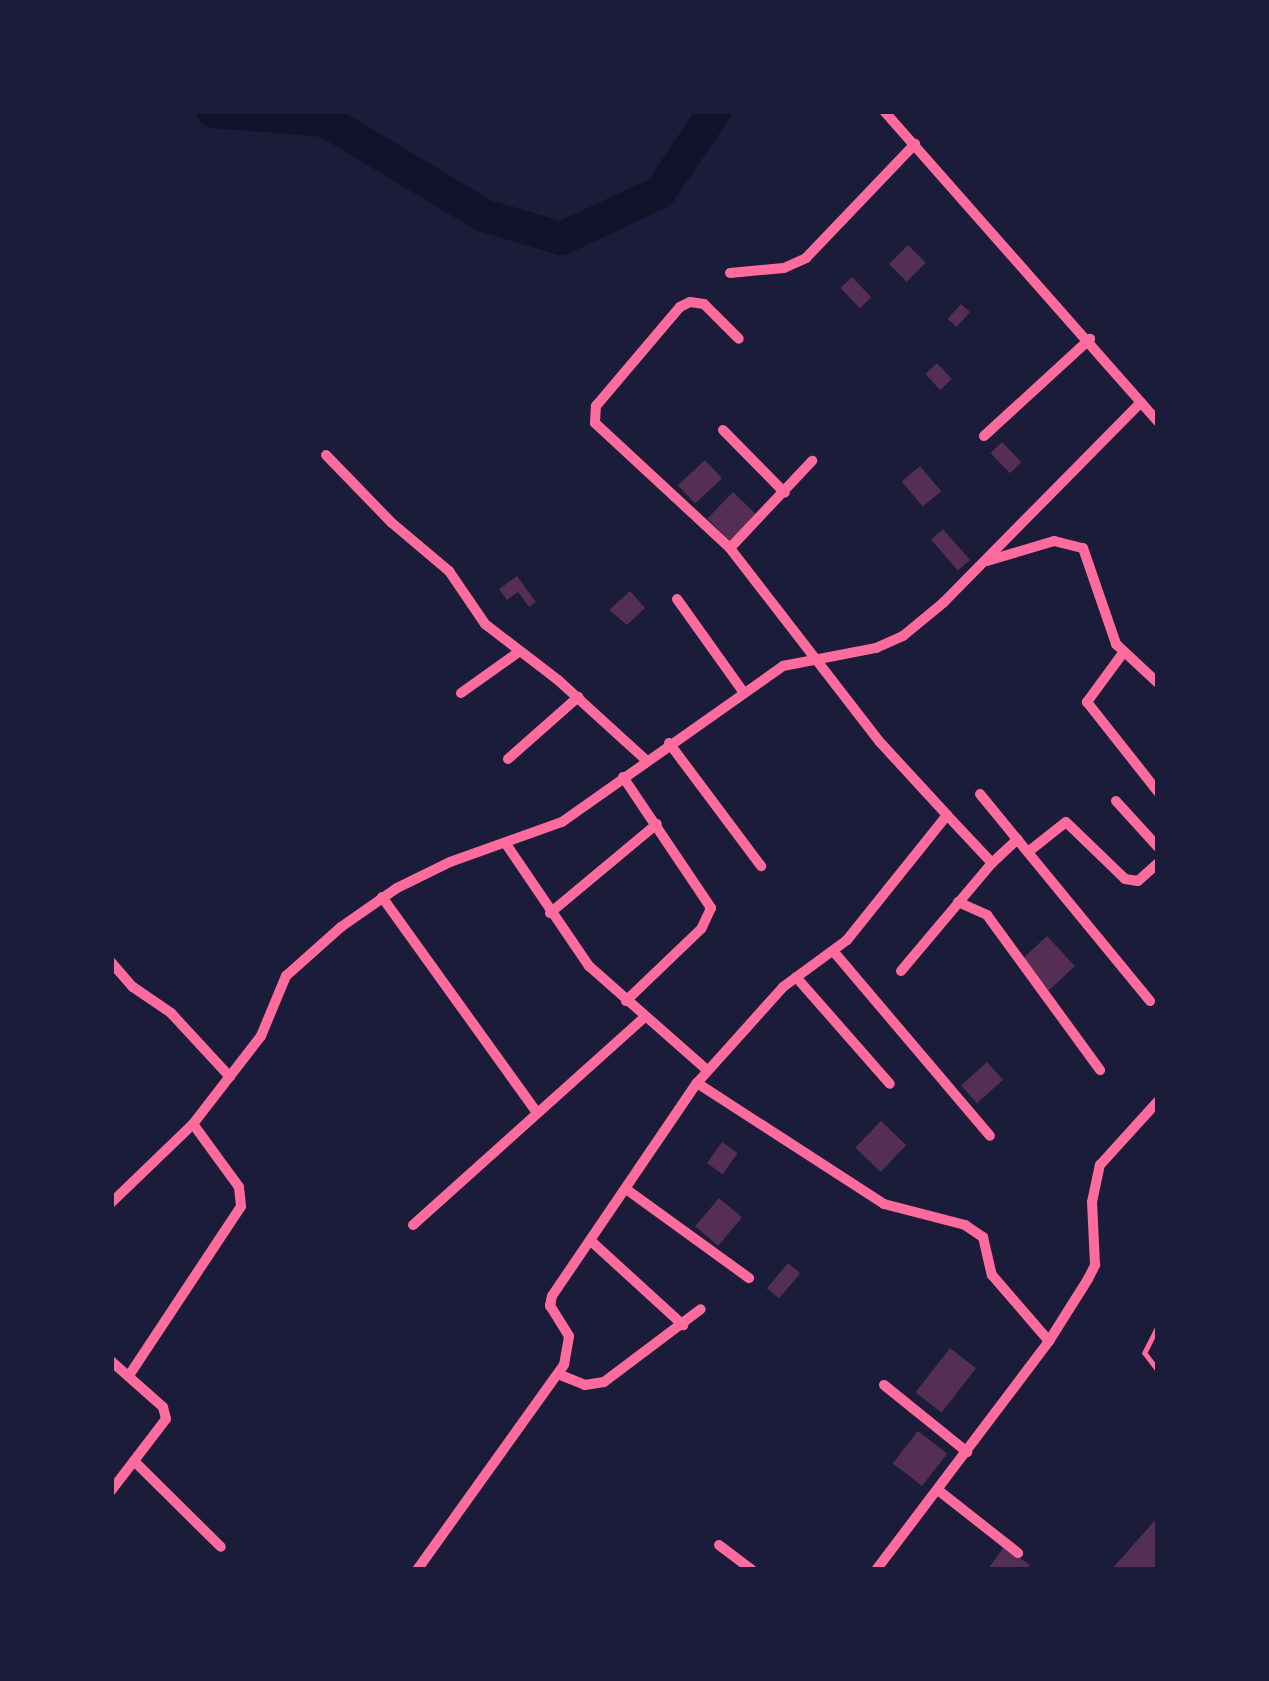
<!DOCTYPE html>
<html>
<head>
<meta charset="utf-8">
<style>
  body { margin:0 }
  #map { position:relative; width:1269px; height:1681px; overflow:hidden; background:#1b1b3a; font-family:Ubuntu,sans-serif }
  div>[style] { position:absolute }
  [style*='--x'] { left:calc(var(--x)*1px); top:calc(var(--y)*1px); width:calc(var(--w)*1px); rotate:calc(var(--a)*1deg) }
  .river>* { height:33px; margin:-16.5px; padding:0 16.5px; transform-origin:16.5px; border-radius:16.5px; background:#12122b }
  .building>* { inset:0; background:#542f53; transform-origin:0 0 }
  .service>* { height:4.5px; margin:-2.25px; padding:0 2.25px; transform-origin:2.25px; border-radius:2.25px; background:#ff6b9d }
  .minor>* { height:10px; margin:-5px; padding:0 5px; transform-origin:5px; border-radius:5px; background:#ff6b9d }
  span { translate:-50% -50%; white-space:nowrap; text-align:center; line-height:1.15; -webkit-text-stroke:10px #1b1b3a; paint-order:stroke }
  .frame { position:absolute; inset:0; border:114px solid #1b1b3a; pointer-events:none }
</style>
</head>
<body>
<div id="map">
  <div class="river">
    <div style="--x:213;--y:111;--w:112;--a:4.6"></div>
    <div style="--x:325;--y:120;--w:184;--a:31"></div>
    <div style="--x:483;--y:215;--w:81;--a:16.4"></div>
    <div style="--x:561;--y:238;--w:108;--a:-25.1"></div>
    <div style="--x:659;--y:192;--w:98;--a:-55.8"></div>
  </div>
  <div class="building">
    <div style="left:908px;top:245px;width:25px;height:27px;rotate:45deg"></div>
    <div style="left:852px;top:277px;width:28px;height:16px;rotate:46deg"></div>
    <div style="left:961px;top:304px;width:12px;height:20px;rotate:42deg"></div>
    <div style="left:937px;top:363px;width:22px;height:16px;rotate:47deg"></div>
    <div style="left:1002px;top:442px;width:28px;height:16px;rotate:46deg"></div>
    <div style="left:705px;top:460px;width:25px;height:37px;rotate:47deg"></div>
    <div style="left:920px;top:466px;width:33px;height:24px;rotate:50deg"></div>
    <div style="left:733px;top:492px;width:35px;height:37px;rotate:44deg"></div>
    <div style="left:943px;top:529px;width:41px;height:16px;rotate:49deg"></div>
    <div style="clip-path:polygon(517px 576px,536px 602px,529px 607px,518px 592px,507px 600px,499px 589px)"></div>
    <div style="clip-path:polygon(630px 591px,645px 608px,627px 625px,609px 610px)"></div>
    <div style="left:1047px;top:936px;width:41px;height:36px;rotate:47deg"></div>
    <div style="left:987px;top:1062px;width:24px;height:35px;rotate:48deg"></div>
    <div style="left:881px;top:1121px;width:35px;height:37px;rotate:44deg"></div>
    <div style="left:722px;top:1142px;width:19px;height:26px;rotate:35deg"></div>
    <div style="left:719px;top:1198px;width:30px;height:37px;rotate:40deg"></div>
    <div style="left:788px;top:1263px;width:16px;height:33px;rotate:40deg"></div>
    <div style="left:950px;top:1348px;width:33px;height:56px;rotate:38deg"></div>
    <div style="left:918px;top:1431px;width:37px;height:41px;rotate:38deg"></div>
    <div style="clip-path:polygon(1158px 1517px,1158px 1570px,1111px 1570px)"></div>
    <div style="clip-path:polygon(1004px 1547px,1030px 1565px,1027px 1570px,987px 1570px)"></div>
  </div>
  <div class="service">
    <div style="--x:1158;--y:1327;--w:29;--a:117"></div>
    <div style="--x:1145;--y:1353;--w:21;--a:53"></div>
  </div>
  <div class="minor">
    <div style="--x:884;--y:111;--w:414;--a:48.6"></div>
    <div style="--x:730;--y:273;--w:54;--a:-5.3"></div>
    <div style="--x:784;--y:268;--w:24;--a:-24"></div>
    <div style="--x:806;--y:258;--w:158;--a:-46.3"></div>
    <div style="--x:723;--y:430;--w:88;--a:45.5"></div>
    <div style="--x:984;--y:436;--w:144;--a:-42.5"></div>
    <div style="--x:326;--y:455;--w:95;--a:45.9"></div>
    <div style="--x:392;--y:523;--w:75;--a:40.1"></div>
    <div style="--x:449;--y:571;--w:64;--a:55.8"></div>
    <div style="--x:485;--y:624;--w:92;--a:37.5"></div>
    <div style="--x:558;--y:680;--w:119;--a:42.3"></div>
    <div style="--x:730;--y:548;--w:120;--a:-46.7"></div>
    <div style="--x:987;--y:561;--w:70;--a:-16.6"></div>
    <div style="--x:1054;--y:541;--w:30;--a:14"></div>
    <div style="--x:1083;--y:548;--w:102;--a:71"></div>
    <div style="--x:1116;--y:644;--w:57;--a:42.9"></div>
    <div style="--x:677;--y:599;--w:115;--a:54.5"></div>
    <div style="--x:1123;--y:653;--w:61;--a:126.3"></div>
    <div style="--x:1087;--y:702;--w:115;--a:51.7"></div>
    <div style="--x:461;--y:693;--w:72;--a:-35.4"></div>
    <div style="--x:669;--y:743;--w:154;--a:53.2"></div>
    <div style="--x:508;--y:759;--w:94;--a:-41.5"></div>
    <div style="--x:623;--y:777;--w:158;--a:56.1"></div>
    <div style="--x:711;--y:908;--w:23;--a:115"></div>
    <div style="--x:701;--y:929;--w:104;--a:136.2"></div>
    <div style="--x:980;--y:794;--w:268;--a:50.6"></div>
    <div style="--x:1116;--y:801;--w:62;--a:47.6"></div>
    <div style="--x:506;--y:844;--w:148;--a:55.8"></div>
    <div style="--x:589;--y:966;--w:157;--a:41.4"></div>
    <div style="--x:1028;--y:852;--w:48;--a:-38.3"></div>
    <div style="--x:1066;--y:822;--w:82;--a:44"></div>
    <div style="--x:1125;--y:879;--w:13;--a:9"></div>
    <div style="--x:1138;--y:881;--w:27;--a:-42"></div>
    <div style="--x:992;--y:863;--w:35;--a:-43"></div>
    <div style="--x:382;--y:897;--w:266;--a:54.3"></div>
    <div style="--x:958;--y:902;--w:32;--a:24"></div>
    <div style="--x:987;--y:915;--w:192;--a:53.9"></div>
    <div style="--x:550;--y:913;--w:139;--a:-39.8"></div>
    <div style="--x:834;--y:952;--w:241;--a:49.7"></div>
    <div style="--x:111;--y:962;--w:33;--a:49"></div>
    <div style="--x:133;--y:987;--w:46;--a:34.4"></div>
    <div style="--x:171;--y:1013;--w:87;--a:47.3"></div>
    <div style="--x:901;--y:971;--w:141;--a:-49.9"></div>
    <div style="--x:992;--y:863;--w:66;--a:-133.2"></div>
    <div style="--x:796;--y:977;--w:142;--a:48.7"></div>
    <div style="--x:697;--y:1083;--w:223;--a:32.9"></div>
    <div style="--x:884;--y:1204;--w:84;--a:14.5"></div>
    <div style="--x:965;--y:1225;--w:22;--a:34"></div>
    <div style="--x:983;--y:1237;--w:39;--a:77"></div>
    <div style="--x:992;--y:1275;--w:87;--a:49.2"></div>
    <div style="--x:626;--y:1189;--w:152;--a:35.9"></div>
    <div style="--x:111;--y:1203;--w:114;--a:-43.9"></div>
    <div style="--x:193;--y:1124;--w:111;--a:-52.3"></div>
    <div style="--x:261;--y:1036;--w:65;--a:-67.4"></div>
    <div style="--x:286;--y:976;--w:74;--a:-41.7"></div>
    <div style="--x:341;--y:927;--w:68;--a:-34.9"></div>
    <div style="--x:397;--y:888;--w:59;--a:-26.1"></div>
    <div style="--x:450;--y:862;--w:119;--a:-19.7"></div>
    <div style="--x:562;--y:822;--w:271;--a:-35.2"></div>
    <div style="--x:783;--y:666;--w:95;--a:-11"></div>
    <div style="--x:876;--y:648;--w:30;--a:-24"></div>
    <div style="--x:903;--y:636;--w:52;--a:-39.5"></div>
    <div style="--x:943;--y:603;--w:282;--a:-45.4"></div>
    <div style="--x:413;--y:1225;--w:312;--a:-41.9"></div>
    <div style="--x:591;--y:1241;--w:125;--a:42.4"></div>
    <div style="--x:111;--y:1361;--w:69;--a:41.5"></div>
    <div style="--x:163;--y:1407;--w:12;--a:76"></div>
    <div style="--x:166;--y:1419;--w:91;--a:127.4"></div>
    <div style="--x:130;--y:1374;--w:201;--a:-56.5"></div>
    <div style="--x:241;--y:1206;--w:19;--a:-96"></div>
    <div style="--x:239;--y:1187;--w:78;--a:-126.1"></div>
    <div style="--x:558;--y:1374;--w:29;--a:22"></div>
    <div style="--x:585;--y:1385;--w:19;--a:-9"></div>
    <div style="--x:604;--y:1382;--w:121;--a:-37"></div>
    <div style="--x:884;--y:1385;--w:107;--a:38.9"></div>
    <div style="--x:134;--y:1461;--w:122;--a:44.7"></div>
    <div style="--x:938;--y:1490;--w:102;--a:38.2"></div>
    <div style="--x:719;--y:1545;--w:41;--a:37.1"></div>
    <div style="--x:417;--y:1570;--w:252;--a:-54.4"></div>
    <div style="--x:564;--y:1365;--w:29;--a:-80"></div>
    <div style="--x:569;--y:1336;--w:36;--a:-122"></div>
    <div style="--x:550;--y:1306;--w:10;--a:-79"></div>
    <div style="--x:552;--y:1296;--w:258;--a:-55.8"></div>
    <div style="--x:697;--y:1083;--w:129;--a:-48.1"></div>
    <div style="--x:783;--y:987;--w:79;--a:-36.3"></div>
    <div style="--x:847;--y:940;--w:160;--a:-51.3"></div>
    <div style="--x:947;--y:815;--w:100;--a:-132.6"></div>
    <div style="--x:879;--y:741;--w:244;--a:-127.7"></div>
    <div style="--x:730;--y:548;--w:184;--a:-137.2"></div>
    <div style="--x:595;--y:423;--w:17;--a:-87"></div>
    <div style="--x:596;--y:406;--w:130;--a:-49.7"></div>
    <div style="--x:680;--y:307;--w:11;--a:-27"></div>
    <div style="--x:690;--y:302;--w:14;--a:8"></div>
    <div style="--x:704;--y:304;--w:49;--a:45"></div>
    <div style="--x:876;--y:1570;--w:287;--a:-52.9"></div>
    <div style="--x:1049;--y:1341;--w:73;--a:-57.8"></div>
    <div style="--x:1088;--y:1279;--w:16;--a:-63"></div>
    <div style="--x:1095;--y:1265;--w:63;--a:-92.7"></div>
    <div style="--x:1092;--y:1202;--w:38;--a:-78"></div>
    <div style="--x:1100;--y:1165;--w:86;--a:-47.8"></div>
  </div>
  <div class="frame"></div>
</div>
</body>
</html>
